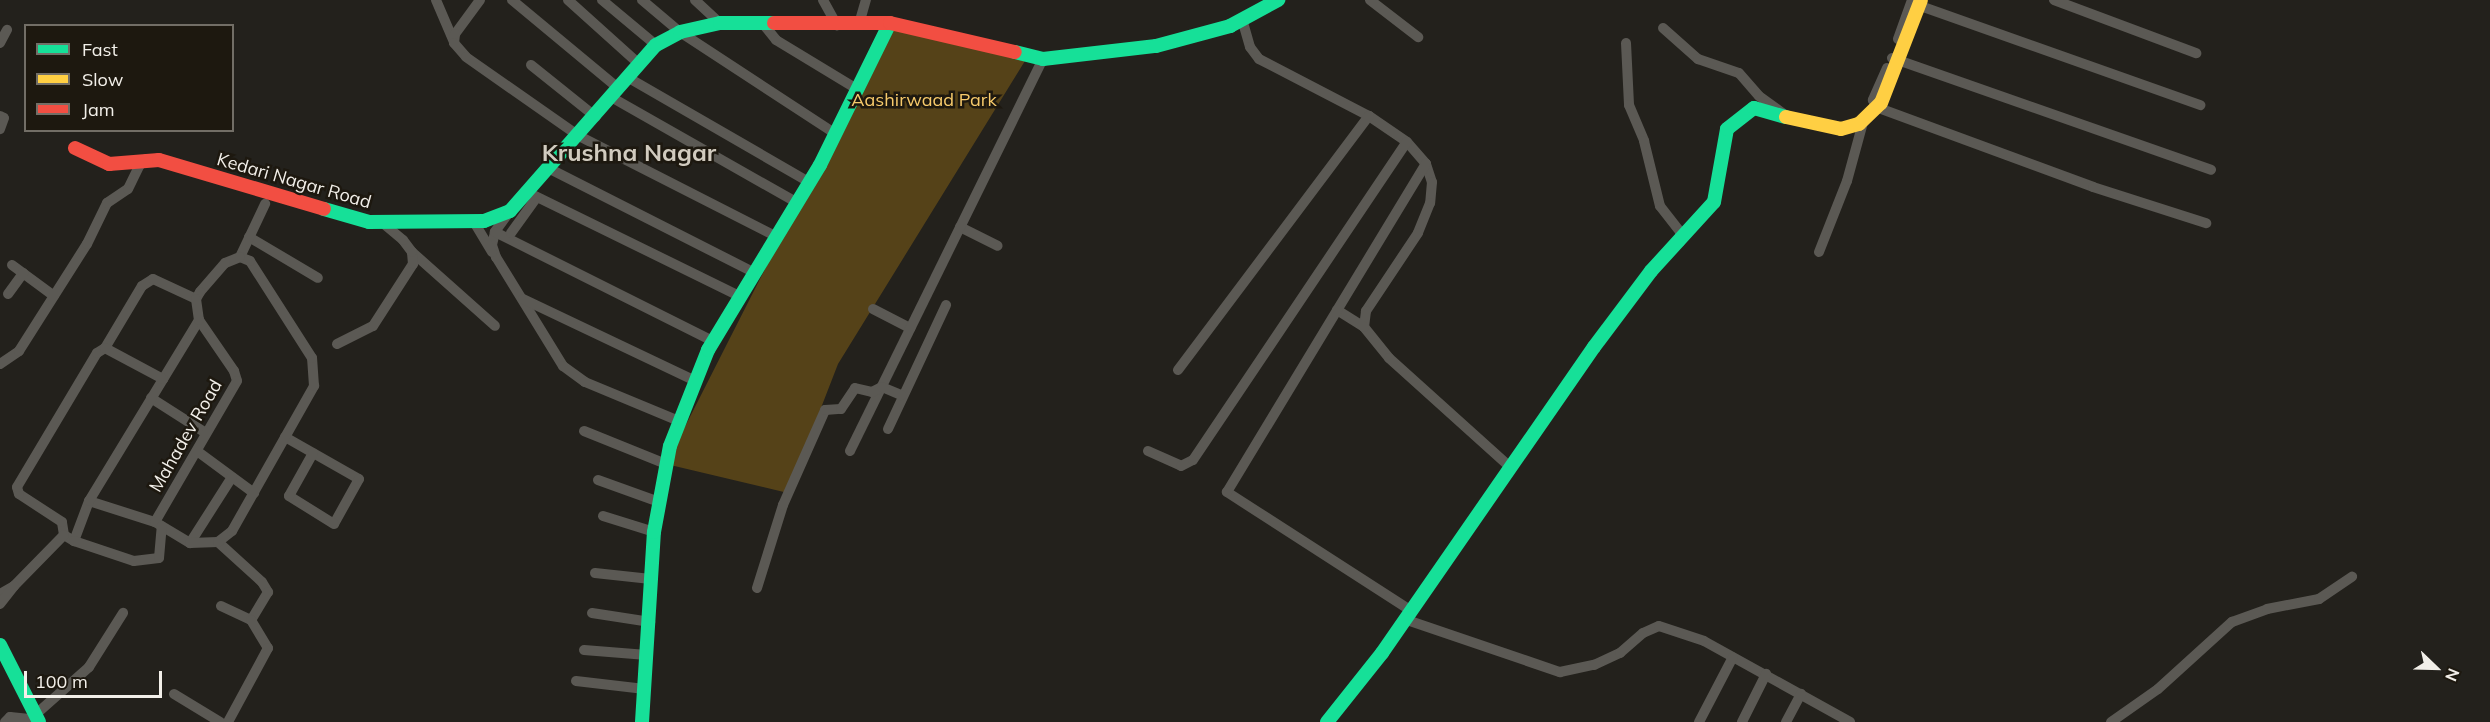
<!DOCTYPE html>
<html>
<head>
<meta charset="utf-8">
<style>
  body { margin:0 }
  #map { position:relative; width:2490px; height:722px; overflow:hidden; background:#23211c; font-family:Mulish,sans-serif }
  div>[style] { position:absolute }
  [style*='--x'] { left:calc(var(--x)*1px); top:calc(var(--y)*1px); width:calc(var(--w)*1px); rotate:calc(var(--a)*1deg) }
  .green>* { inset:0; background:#554218 }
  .street>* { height:10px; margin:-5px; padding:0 5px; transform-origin:5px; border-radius:5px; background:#5b5954 }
  .fast>* { height:14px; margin:-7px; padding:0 7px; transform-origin:7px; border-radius:7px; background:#16e098 }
  .slow>* { height:14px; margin:-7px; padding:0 7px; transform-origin:7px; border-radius:7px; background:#ffcf43 }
  .jam>* { height:14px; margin:-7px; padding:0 7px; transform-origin:7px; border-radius:7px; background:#f24e42 }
  span { translate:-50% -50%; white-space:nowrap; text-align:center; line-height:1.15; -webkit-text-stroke:5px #1d180f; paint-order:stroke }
  .park-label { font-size:18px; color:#f7ca6b }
  .street-label { font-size:18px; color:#f2efe9 }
  .district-label { font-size:24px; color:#d1cbbf; font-weight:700 }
  .legend { position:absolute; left:24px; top:24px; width:210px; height:108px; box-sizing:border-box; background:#1d180f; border:2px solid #726e66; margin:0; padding:8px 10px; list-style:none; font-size:18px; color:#f2efe9 }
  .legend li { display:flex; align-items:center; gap:12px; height:30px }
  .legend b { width:30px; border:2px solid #726e66 }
  .north { position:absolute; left:2406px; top:638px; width:60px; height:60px; -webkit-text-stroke:4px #1d180f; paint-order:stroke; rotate:113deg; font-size:16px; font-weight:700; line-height:24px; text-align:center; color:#f2efe9 }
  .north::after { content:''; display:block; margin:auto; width:21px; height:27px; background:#f2efe9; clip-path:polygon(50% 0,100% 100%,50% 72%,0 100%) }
  .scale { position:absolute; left:24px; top:671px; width:138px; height:27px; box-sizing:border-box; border:3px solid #f2efe9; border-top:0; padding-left:8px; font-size:18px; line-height:21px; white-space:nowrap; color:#f2efe9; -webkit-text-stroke:4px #1d180f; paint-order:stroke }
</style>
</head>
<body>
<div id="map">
  <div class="green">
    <div style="clip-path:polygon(890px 23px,1028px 56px,838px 364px,788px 493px,666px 464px)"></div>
  </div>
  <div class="street">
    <div style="--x:436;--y:0;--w:46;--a:66.8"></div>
    <div style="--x:480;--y:0;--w:42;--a:126.3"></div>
    <div style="--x:455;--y:34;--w:9;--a:96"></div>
    <div style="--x:454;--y:43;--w:18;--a:49"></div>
    <div style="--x:466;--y:57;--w:138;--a:35"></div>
    <div style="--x:579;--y:136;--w:220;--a:27"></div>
    <div style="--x:512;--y:0;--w:138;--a:39.7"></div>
    <div style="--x:568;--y:0;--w:96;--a:42"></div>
    <div style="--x:602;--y:0;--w:70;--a:39.8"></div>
    <div style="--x:642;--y:0;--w:50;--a:40.1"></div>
    <div style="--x:680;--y:32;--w:186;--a:33.2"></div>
    <div style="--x:695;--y:0;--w:34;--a:43"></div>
    <div style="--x:823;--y:0;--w:29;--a:61"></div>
    <div style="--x:1370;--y:0;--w:61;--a:37.6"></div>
    <div style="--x:2054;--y:0;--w:152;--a:20.5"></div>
    <div style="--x:1912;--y:3;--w:306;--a:19.5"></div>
    <div style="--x:1242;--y:19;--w:29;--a:74"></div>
    <div style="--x:1250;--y:47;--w:15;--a:53"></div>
    <div style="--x:1259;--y:59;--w:124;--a:27.4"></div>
    <div style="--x:1369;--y:116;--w:46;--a:34.4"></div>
    <div style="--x:1407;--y:142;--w:29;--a:49"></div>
    <div style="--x:1426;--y:164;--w:19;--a:72"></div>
    <div style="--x:1432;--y:182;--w:21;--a:95"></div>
    <div style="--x:1430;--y:203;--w:32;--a:112"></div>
    <div style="--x:1418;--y:233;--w:94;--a:123.7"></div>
    <div style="--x:1366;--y:311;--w:16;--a:97"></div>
    <div style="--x:1364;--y:327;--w:40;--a:51"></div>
    <div style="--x:1389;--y:358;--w:161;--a:42"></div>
    <div style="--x:859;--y:24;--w:25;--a:-74"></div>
    <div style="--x:764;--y:25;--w:19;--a:51"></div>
    <div style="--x:776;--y:40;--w:95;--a:31.2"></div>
    <div style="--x:1663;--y:28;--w:47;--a:41.5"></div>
    <div style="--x:1698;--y:59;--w:43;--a:18.9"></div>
    <div style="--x:1739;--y:73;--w:30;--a:49"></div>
    <div style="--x:1759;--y:96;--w:31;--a:36"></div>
    <div style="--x:1898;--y:39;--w:41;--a:-70.3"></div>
    <div style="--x:0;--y:43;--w:15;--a:-62"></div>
    <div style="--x:1626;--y:43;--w:62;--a:87.2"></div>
    <div style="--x:1629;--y:105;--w:39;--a:67"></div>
    <div style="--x:1644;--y:141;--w:67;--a:76.2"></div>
    <div style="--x:1660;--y:206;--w:33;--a:52"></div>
    <div style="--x:1680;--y:232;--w:10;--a:90"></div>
    <div style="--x:1892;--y:58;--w:338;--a:19.3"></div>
    <div style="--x:531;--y:65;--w:83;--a:38.7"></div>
    <div style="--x:1887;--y:68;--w:35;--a:114"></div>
    <div style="--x:1873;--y:100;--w:8;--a:67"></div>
    <div style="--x:1876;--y:107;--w:231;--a:20.2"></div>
    <div style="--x:2093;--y:187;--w:119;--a:17.7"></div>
    <div style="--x:627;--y:77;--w:210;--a:30"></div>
    <div style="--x:611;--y:97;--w:213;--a:29.6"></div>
    <div style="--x:0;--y:116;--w:4;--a:27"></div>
    <div style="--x:4;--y:118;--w:12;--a:110"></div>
    <div style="--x:550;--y:169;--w:228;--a:26.9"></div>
    <div style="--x:529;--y:193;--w:234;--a:26.1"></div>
    <div style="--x:510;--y:211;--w:26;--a:126"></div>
    <div style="--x:495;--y:232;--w:13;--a:103"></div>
    <div style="--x:492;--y:245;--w:13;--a:72"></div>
    <div style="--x:496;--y:257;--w:128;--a:58.4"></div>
    <div style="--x:563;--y:366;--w:27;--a:36"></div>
    <div style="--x:585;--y:382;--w:102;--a:22.5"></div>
    <div style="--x:474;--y:222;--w:35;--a:59"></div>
    <div style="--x:960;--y:227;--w:42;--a:26.6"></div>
    <div style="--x:495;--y:232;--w:244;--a:26.6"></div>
    <div style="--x:511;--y:233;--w:44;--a:-54.2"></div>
    <div style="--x:249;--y:237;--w:80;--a:30.7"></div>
    <div style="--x:412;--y:252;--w:111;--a:41.7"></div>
    <div style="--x:1819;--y:252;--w:76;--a:-68.5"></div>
    <div style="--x:1847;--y:181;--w:64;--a:-74.7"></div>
    <div style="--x:240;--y:257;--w:59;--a:-64.7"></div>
    <div style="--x:12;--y:265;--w:52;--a:36.4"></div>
    <div style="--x:8;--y:294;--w:26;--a:-54"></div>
    <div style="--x:523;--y:299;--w:191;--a:25.4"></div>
    <div style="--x:873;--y:309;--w:42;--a:27.2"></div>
    <div style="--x:1337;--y:310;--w:32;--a:32"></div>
    <div style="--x:337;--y:344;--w:40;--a:-26.6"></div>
    <div style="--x:373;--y:326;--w:74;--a:-57.2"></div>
    <div style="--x:413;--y:264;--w:12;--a:-95"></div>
    <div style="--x:412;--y:252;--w:15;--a:-127"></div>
    <div style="--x:403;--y:240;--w:26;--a:-140"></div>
    <div style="--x:105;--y:348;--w:72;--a:-59.2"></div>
    <div style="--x:142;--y:286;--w:13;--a:-32"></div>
    <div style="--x:153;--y:279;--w:47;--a:24.9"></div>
    <div style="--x:0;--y:364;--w:23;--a:-34"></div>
    <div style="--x:19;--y:351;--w:127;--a:-57.6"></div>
    <div style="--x:87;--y:244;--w:46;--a:-64"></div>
    <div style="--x:107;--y:203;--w:25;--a:-34"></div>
    <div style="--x:128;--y:189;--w:25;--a:-64"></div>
    <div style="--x:139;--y:166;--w:10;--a:-45"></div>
    <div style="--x:1178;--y:370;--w:318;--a:-53.1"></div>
    <div style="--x:151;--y:398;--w:65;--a:32.5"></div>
    <div style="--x:888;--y:429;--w:137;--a:-64.9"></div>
    <div style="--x:584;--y:431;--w:88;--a:21.9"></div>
    <div style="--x:285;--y:437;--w:85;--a:29.6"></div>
    <div style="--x:359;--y:479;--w:51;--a:119.1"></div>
    <div style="--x:334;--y:524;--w:53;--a:-148.1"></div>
    <div style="--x:289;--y:496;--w:49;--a:-60.8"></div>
    <div style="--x:197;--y:451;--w:71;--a:36.4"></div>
    <div style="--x:850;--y:451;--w:437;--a:-63.8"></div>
    <div style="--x:1148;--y:451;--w:36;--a:24"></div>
    <div style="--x:1181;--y:466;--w:13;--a:-27"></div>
    <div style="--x:1193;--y:460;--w:383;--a:-56.1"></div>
    <div style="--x:598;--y:480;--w:65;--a:19.8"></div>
    <div style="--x:89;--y:501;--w:69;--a:17.7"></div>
    <div style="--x:155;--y:522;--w:41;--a:31"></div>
    <div style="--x:190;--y:543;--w:78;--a:-57.5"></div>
    <div style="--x:603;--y:516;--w:53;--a:17.4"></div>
    <div style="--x:64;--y:535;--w:12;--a:31"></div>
    <div style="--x:74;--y:541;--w:43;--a:-69.4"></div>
    <div style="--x:89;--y:501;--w:212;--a:-58.7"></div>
    <div style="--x:199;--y:320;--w:62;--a:55.5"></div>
    <div style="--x:234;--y:371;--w:10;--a:73"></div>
    <div style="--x:237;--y:381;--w:163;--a:120.2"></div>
    <div style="--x:64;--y:535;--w:13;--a:-99"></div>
    <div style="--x:62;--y:522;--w:51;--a:-146.9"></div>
    <div style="--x:19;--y:494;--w:7;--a:-106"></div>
    <div style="--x:17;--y:487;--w:156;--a:-59.2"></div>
    <div style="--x:97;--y:353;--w:9;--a:-32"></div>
    <div style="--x:105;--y:348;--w:66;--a:28.1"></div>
    <div style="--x:74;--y:541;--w:63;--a:18.4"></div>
    <div style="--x:134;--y:561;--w:25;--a:-7"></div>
    <div style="--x:159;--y:558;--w:32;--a:-85"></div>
    <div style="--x:218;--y:542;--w:59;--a:42.3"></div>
    <div style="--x:262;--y:582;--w:12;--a:59"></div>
    <div style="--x:268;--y:592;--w:33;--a:121"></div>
    <div style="--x:190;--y:543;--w:28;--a:-2"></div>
    <div style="--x:218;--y:542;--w:18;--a:-38"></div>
    <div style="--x:232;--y:531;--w:167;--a:-60.5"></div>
    <div style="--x:314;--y:386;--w:28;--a:-94"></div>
    <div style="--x:312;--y:358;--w:115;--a:-122.6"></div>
    <div style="--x:250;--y:261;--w:11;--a:-158"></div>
    <div style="--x:240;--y:257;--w:16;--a:158"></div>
    <div style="--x:225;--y:263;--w:38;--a:131"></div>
    <div style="--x:200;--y:292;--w:8;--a:120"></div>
    <div style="--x:196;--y:299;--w:21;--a:82"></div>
    <div style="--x:595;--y:573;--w:56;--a:6.1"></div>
    <div style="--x:757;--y:588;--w:87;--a:-72.6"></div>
    <div style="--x:783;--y:505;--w:104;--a:-66.1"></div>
    <div style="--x:825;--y:410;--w:16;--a:-4"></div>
    <div style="--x:841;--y:409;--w:25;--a:-56"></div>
    <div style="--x:855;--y:388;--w:17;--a:13"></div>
    <div style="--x:872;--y:392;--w:11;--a:-27"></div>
    <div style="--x:882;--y:387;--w:21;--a:23"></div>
    <div style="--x:0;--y:594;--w:16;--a:-30"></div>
    <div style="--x:14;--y:586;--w:71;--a:-45.6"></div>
    <div style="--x:0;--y:604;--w:23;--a:-52"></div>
    <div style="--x:221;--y:606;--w:33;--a:25"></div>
    <div style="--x:251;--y:620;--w:33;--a:59"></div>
    <div style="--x:268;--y:648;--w:84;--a:118.4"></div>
    <div style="--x:1410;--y:610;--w:218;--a:-147.2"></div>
    <div style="--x:1227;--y:492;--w:384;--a:-58.8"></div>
    <div style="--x:592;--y:613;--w:59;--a:8.8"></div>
    <div style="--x:1404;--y:619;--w:165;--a:18.8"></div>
    <div style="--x:1560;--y:672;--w:35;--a:-12"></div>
    <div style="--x:1594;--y:665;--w:29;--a:-25"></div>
    <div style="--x:1620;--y:653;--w:30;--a:-41"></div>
    <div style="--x:1643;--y:633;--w:17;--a:-24"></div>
    <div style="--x:1659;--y:626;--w:47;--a:18.4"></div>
    <div style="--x:1704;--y:641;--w:167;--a:29"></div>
    <div style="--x:584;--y:650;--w:63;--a:4.5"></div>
    <div style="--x:576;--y:681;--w:69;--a:6.6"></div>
    <div style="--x:174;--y:694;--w:54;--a:31.3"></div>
    <div style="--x:35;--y:715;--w:72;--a:-41.6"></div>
    <div style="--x:89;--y:667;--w:64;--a:-57.8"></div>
    <div style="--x:5;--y:722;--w:7;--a:-45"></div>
    <div style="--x:10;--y:717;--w:27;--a:6"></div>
    <div style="--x:1699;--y:722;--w:73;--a:-62.4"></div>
    <div style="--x:1742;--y:722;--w:54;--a:-63.4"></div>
    <div style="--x:1786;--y:722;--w:32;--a:-62"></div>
    <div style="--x:2111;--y:722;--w:57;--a:-35.1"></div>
    <div style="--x:2158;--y:689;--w:100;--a:-42.2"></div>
    <div style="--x:2232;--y:622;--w:37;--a:-20"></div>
    <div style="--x:2267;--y:609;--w:53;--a:-10.9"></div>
    <div style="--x:2319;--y:599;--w:40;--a:-34"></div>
  </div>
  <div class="fast">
    <div style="--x:1015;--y:52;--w:29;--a:14"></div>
    <div style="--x:1043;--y:59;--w:114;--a:-6.6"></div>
    <div style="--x:1156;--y:46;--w:77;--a:-15.1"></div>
    <div style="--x:1230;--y:26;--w:55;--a:-28.4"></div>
    <div style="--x:324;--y:209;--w:47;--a:16.1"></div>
    <div style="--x:369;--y:222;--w:115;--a:-0.5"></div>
    <div style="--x:484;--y:221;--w:28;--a:-21"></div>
    <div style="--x:510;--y:211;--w:221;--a:-48.7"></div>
    <div style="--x:656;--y:45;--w:27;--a:-28"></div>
    <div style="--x:680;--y:32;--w:41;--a:-12.7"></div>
    <div style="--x:720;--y:23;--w:54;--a:0"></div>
    <div style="--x:0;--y:645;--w:86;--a:63.1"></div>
    <div style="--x:642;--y:722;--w:190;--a:-86.4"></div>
    <div style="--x:654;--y:532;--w:87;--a:-79.5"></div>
    <div style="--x:670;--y:446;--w:103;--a:-68.4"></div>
    <div style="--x:708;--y:350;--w:216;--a:-58.8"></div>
    <div style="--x:820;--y:165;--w:158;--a:-63.8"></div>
    <div style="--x:1327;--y:722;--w:88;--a:-51.4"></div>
    <div style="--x:1382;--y:653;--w:372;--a:-55.3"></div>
    <div style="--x:1594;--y:347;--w:95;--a:-53.1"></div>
    <div style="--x:1651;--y:271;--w:93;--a:-47.6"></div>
    <div style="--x:1714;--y:202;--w:74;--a:-79.9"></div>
    <div style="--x:1727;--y:129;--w:34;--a:-38"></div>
    <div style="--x:1754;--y:108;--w:33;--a:16"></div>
  </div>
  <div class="slow">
    <div style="--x:1786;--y:117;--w:56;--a:12.3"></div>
    <div style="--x:1841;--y:129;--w:19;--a:-16"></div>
    <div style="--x:1859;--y:124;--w:30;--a:-44"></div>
    <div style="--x:1881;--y:103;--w:110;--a:-68.8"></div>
  </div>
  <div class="jam">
    <div style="--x:774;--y:23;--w:116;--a:0"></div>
    <div style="--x:890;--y:23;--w:128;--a:13.1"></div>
    <div style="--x:75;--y:148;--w:38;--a:25"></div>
    <div style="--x:109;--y:164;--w:50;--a:-4.6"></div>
    <div style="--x:159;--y:160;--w:172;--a:16.5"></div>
  </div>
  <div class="park-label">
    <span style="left:924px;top:100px">Aashirwaad Park</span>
  </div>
  <div class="street-label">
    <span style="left:294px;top:181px;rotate:16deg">Kedari Nagar Road</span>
    <span style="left:186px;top:436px;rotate:-60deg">Mahadev Road</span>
  </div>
  <div class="district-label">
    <span style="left:629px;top:153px">Krushna Nagar</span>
  </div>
  <ul class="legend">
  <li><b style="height:8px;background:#16e098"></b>Fast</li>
  <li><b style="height:8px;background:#ffcf43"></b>Slow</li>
  <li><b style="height:8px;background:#f24e42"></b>Jam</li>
  </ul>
  <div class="north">N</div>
  <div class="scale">100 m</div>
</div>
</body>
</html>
